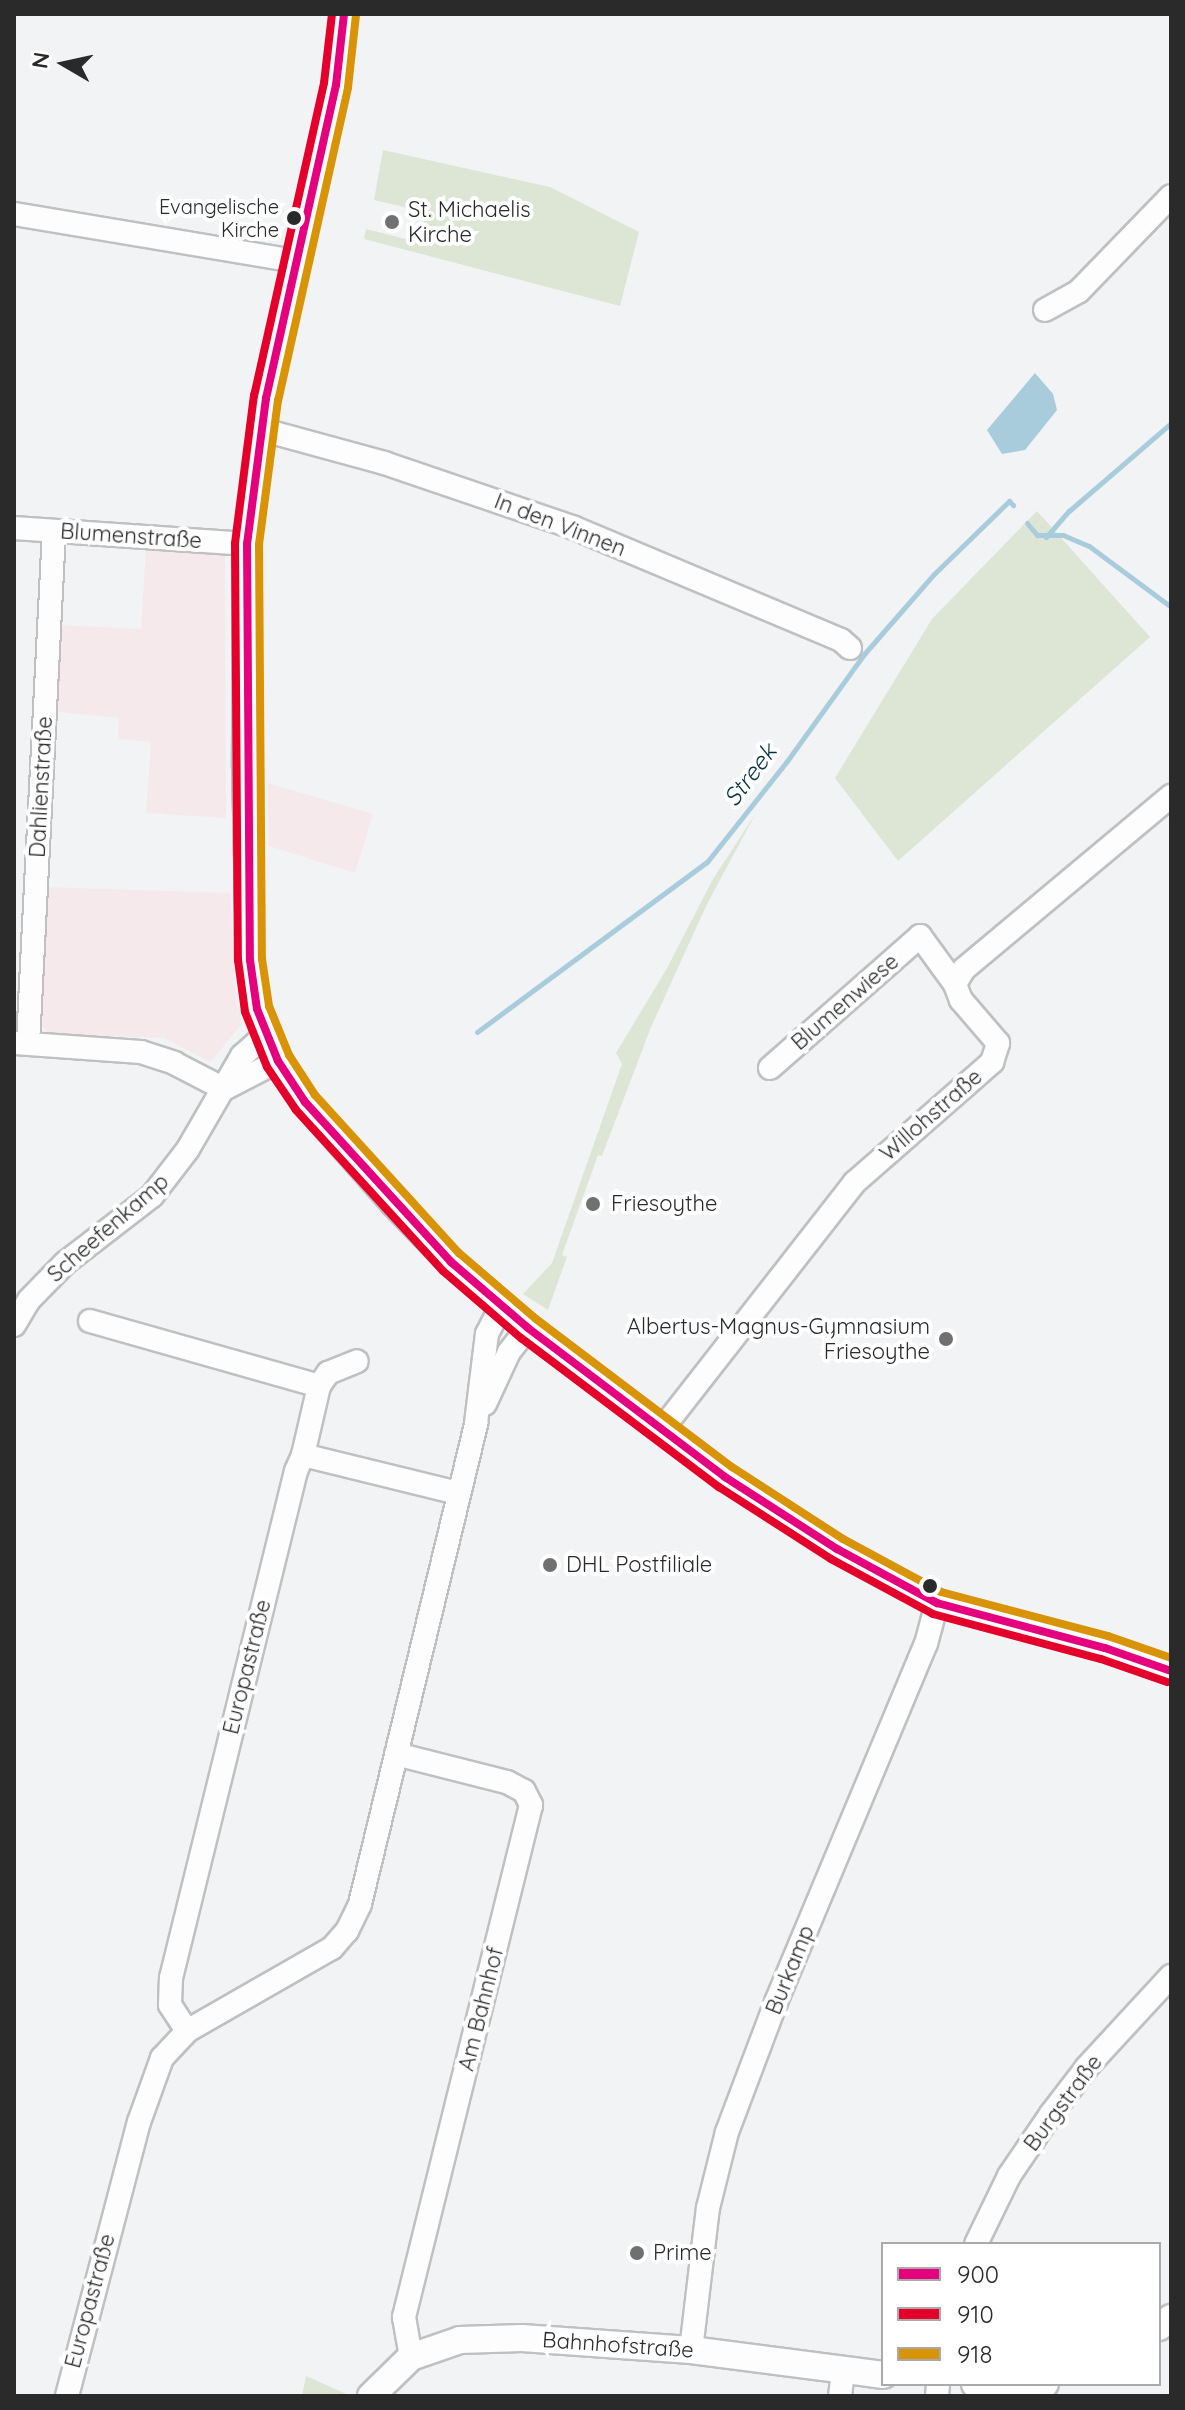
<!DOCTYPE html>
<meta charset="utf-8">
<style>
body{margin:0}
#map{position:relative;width:1185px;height:2410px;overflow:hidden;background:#f1f3f4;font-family:Quicksand,sans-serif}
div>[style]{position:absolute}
.commercial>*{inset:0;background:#f6e9ec}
.green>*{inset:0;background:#dde6d5}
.water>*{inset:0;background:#a9ccdc}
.stream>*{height:5px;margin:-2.5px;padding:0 2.5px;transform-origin:2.5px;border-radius:2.5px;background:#a9ccdc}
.roads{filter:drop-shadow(2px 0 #bec0c1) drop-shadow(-2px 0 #bec0c1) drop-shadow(0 2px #bec0c1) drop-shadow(0 -2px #bec0c1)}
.minor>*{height:22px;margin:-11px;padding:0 11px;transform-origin:11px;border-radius:11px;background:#fdfdfd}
.tertiary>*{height:26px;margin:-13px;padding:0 13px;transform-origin:13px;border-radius:13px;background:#fdfdfd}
.bus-1>*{height:8px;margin:-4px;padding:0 4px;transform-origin:4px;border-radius:4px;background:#e5007d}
.bus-2>*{height:8px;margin:-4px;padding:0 4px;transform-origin:4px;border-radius:4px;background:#e4002b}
.bus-3>*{height:8px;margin:-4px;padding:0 4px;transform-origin:4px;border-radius:4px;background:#d89306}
.dots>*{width:22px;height:22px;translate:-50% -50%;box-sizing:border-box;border:4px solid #fff;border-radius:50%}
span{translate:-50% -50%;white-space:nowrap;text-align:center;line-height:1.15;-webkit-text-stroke:8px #fff;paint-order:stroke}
.bus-label{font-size:20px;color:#2a2a2b}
.right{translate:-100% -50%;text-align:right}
.poi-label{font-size:22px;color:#2a2a2b}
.left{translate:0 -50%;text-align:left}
.street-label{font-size:22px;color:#2a2a2b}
.water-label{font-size:24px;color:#053343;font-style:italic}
.frame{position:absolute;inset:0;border:16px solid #2a2a2b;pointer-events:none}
.legend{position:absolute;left:881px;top:2242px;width:280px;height:144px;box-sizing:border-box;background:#fff;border:2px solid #aaa;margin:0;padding:10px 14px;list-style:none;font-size:24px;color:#2a2a2b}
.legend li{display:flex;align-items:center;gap:16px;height:40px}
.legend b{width:40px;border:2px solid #aaa}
.north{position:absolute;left:24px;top:24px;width:80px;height:80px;-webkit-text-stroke:6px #fff;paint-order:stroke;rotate:279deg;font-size:22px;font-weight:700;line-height:32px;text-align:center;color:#2a2a2b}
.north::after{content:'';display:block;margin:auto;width:28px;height:36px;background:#2a2a2b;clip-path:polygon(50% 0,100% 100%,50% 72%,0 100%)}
</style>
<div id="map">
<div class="commercial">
<div style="clip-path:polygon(146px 546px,225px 551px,226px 818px,146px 813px,151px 742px,118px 739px,119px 718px,57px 712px,59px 625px,141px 629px)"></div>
<div style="clip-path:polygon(268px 783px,373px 814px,355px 873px,269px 846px)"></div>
<div style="clip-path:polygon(45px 887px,230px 893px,236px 998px,242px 1024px,210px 1062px,164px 1038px,48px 1034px,39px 1021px)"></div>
</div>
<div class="green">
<div style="clip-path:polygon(383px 150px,550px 187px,639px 232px,620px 306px,364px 239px,366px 229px,421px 243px,426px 212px,374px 200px)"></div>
<div style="clip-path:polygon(1037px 511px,1150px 637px,898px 861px,835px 778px,932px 619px)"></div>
<div style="clip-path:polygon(756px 813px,707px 904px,651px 1027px,602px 1156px,598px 1155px,562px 1255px,567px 1257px,548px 1310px,523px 1294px,552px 1263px,622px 1064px,616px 1053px,666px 970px,713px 879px)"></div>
<div style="clip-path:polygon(306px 2376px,351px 2396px,302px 2396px)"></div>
</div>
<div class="water">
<div style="clip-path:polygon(1035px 373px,1053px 394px,1057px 410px,1025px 450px,1002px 454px,987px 430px)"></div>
</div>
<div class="stream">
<div style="left:1027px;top:523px;width:16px;rotate:50deg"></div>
<div style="left:1037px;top:535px;width:26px"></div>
<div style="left:1063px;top:535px;width:28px;rotate:23deg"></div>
<div style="left:1089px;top:546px;width:102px;rotate:36.6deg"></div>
<div style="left:1046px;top:537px;width:35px;rotate:-49deg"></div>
<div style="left:1069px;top:511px;width:135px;rotate:-40.8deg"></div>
<div style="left:477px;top:1032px;width:286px;rotate:-36.5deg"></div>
<div style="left:707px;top:862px;width:129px;rotate:-51.6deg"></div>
<div style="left:787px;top:761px;width:133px;rotate:-54.2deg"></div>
<div style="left:865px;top:653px;width:105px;rotate:-48.9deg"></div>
<div style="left:934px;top:574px;width:105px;rotate:-44.2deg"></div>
<div style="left:1009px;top:501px;width:6px;rotate:45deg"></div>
</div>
<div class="roads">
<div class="minor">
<div style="left:14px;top:214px;width:286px;rotate:9.5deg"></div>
<div style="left:1045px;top:310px;width:39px;rotate:-29deg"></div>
<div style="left:1079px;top:291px;width:132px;rotate:-45.9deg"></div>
<div style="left:260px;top:429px;width:129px;rotate:15.3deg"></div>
<div style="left:384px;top:463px;width:199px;rotate:18.8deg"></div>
<div style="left:572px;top:527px;width:292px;rotate:22.8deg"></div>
<div style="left:841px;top:640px;width:12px;rotate:42deg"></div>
<div style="left:14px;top:528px;width:234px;rotate:3.9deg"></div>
<div style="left:15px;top:1043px;width:126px;rotate:4.1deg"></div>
<div style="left:141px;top:1052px;width:35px;rotate:18deg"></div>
<div style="left:174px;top:1063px;width:56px;rotate:27.5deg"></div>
<div style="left:28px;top:1043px;width:513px;rotate:-87.09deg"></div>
<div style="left:770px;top:1068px;width:200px;rotate:-41.3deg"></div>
<div style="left:920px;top:936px;width:59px;rotate:53.9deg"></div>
<div style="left:224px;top:1089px;width:61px;rotate:-27.4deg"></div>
<div style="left:90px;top:1321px;width:238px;rotate:15.8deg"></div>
<div style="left:14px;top:1325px;width:29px;rotate:-59deg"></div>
<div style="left:29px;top:1300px;width:52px;rotate:-45.8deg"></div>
<div style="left:65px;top:1263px;width:110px;rotate:-37.6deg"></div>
<div style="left:152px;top:1196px;width:59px;rotate:-52.5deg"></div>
<div style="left:188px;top:1149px;width:108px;rotate:-59.9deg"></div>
<div style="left:242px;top:1056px;width:31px;rotate:-42deg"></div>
<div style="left:485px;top:1404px;width:57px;rotate:-65.2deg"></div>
<div style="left:509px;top:1352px;width:31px;rotate:-52deg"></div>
<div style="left:662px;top:1429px;width:312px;rotate:-52deg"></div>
<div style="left:854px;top:1183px;width:184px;rotate:-41.2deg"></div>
<div style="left:992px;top:1062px;width:20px;rotate:-72deg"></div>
<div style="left:998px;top:1043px;width:57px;rotate:-130.7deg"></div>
<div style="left:961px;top:1000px;width:17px;rotate:-111deg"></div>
<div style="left:955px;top:984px;width:17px;rotate:-59deg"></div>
<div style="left:964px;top:969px;width:270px;rotate:-39.9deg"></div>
<div style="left:303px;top:1455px;width:71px;rotate:-76.9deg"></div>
<div style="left:319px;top:1386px;width:16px;rotate:-55deg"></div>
<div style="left:328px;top:1373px;width:31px;rotate:-22deg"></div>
<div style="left:396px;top:1754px;width:114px;rotate:14.2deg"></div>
<div style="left:507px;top:1782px;width:19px;rotate:28deg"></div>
<div style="left:524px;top:1791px;width:16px;rotate:63deg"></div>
<div style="left:531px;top:1805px;width:528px;rotate:103.93deg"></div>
<div style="left:404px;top:2317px;width:41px;rotate:80.1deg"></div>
<div style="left:187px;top:2031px;width:31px;rotate:-123deg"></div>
<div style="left:170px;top:2005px;width:27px;rotate:-88deg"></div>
<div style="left:171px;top:1978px;width:522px;rotate:-76.15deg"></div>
<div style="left:296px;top:1471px;width:17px;rotate:-66deg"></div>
<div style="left:303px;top:1455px;width:160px;rotate:13.8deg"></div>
<div style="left:976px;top:2244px;width:76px;rotate:-64.1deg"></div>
<div style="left:1009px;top:2176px;width:75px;rotate:-55.9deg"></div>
<div style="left:1051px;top:2114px;width:59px;rotate:-52.5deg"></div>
<div style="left:1087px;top:2067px;width:124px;rotate:-47.3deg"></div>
<div style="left:691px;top:2350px;width:143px;rotate:-83.2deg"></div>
<div style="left:708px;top:2208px;width:78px;rotate:-76deg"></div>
<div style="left:727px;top:2132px;width:139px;rotate:-69.3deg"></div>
<div style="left:776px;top:2002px;width:388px;rotate:-67.3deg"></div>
<div style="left:926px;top:1644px;width:42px;rotate:-75deg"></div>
<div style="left:67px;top:2396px;width:283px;rotate:-75.3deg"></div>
<div style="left:139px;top:2122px;width:68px;rotate:-70.2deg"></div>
<div style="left:162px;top:2058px;width:37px;rotate:-47deg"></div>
<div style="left:187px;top:2031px;width:167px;rotate:-29.8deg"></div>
<div style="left:332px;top:1948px;width:23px;rotate:-49deg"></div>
<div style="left:347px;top:1931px;width:30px;rotate:-64deg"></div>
<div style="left:360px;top:1904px;width:495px;rotate:-76.4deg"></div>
<div style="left:476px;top:1423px;width:90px;rotate:-83deg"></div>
<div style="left:487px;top:1334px;width:31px;rotate:-63deg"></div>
<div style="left:840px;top:2396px;width:26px;rotate:-83deg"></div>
<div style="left:937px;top:2396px;width:12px;rotate:-85deg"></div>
</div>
<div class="tertiary">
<div style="left:344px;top:14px;width:71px;rotate:96.4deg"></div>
<div style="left:336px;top:85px;width:321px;rotate:102.6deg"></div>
<div style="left:266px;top:398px;width:147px;rotate:97.4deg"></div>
<div style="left:247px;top:544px;width:223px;rotate:90.3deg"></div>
<div style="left:246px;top:767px;width:193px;rotate:88.8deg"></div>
<div style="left:250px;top:960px;width:49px;rotate:81.9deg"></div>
<div style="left:257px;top:1009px;width:56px;rotate:68deg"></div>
<div style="left:278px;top:1061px;width:49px;rotate:56.6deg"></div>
<div style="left:305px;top:1102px;width:135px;rotate:48.6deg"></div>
<div style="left:394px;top:1203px;width:82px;rotate:46deg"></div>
<div style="left:451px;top:1262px;width:101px;rotate:40.6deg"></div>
<div style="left:528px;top:1328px;width:247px;rotate:37.1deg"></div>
<div style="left:725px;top:1477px;width:133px;rotate:32.7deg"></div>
<div style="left:837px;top:1549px;width:114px;rotate:28.4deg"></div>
<div style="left:937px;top:1603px;width:174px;rotate:15deg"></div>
<div style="left:1105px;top:1648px;width:70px;rotate:19.2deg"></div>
<div style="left:1159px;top:2327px;width:15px;rotate:-37deg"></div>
<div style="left:975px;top:2384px;width:51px;rotate:3.4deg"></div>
<div style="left:1026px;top:2387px;width:19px;rotate:-9deg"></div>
<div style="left:371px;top:2396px;width:56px;rotate:-44.3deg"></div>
<div style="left:411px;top:2357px;width:52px;rotate:-19.1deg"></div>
<div style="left:460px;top:2340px;width:62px;rotate:-1.8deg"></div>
<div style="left:522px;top:2338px;width:169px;rotate:4.1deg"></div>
<div style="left:691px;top:2350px;width:194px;rotate:7.4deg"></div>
</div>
</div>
<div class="bus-1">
<div style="left:344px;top:14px;width:71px;rotate:96.4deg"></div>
<div style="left:336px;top:85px;width:321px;rotate:102.6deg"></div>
<div style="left:266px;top:398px;width:147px;rotate:97.4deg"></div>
<div style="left:247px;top:544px;width:416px;rotate:89.6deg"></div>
<div style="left:250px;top:960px;width:49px;rotate:81.9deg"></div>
<div style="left:257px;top:1009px;width:56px;rotate:68deg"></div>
<div style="left:278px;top:1061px;width:49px;rotate:56.6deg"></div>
<div style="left:305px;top:1102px;width:217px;rotate:47.6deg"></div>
<div style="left:451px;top:1262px;width:101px;rotate:40.6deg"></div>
<div style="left:528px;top:1328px;width:247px;rotate:37.1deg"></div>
<div style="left:725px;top:1477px;width:133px;rotate:32.7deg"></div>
<div style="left:837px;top:1549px;width:114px;rotate:28.4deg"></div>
<div style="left:937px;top:1603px;width:174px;rotate:15deg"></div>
<div style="left:1105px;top:1648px;width:70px;rotate:19.2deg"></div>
</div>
<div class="bus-2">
<div style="left:332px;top:14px;width:69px;rotate:96.6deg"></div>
<div style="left:324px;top:83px;width:320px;rotate:102.6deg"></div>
<div style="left:254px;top:395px;width:150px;rotate:97.3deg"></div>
<div style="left:235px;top:544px;width:416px;rotate:89.6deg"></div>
<div style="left:238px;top:960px;width:52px;rotate:82.3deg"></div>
<div style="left:245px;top:1012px;width:59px;rotate:68.2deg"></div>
<div style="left:267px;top:1067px;width:52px;rotate:56deg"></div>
<div style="left:296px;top:1110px;width:218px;rotate:47.6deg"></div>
<div style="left:443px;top:1271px;width:103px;rotate:40.7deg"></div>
<div style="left:521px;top:1338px;width:248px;rotate:37deg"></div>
<div style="left:719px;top:1487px;width:133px;rotate:32.7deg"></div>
<div style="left:831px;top:1559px;width:116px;rotate:28.3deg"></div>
<div style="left:933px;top:1614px;width:174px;rotate:15deg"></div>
<div style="left:1101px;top:1659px;width:70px;rotate:19.2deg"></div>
</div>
<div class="bus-3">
<div style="left:356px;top:15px;width:73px;rotate:96.3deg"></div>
<div style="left:348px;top:88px;width:320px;rotate:102.6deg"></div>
<div style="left:278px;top:400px;width:146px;rotate:97.5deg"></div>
<div style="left:259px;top:545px;width:414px;rotate:89.6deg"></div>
<div style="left:262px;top:959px;width:48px;rotate:81.5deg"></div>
<div style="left:269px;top:1006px;width:53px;rotate:67.8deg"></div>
<div style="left:289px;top:1055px;width:48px;rotate:57deg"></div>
<div style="left:315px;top:1095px;width:214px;rotate:47.7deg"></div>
<div style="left:459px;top:1253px;width:101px;rotate:40.6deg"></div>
<div style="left:536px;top:1319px;width:246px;rotate:37.1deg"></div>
<div style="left:732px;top:1467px;width:132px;rotate:33deg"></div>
<div style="left:843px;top:1539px;width:111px;rotate:28.4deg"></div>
<div style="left:941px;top:1592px;width:173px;rotate:14.8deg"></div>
<div style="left:1108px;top:1636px;width:67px;rotate:19.2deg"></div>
</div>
<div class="dots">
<div style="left:294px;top:218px;background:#2a2a2b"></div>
<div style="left:392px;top:222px;background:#707071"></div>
<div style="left:593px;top:1204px;background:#707071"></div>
<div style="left:946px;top:1339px;background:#707071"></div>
<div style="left:550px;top:1565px;background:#707071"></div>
<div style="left:930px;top:1586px;background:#2a2a2b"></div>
<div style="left:637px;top:2253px;background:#707071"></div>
</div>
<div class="bus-label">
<span class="right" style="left:279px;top:218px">Evangelische<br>Kirche</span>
</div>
<div class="poi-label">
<span class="left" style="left:408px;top:222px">St. Michaelis<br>Kirche</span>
<span class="left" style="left:611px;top:1204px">Friesoythe</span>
<span class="right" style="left:930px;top:1339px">Albertus-Magnus-Gymnasium<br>Friesoythe</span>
<span class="left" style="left:566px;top:1565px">DHL Postfiliale</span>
<span class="left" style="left:653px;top:2253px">Prime</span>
</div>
<div class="street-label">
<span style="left:560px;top:525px;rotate:21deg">In den Vinnen</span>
<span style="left:131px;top:536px;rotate:4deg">Blumenstraße</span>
<span style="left:41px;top:787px;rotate:-87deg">Dahlienstraße</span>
<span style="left:845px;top:1002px;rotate:-41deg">Blumenwiese</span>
<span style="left:931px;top:1115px;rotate:-41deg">Willohstraße</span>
<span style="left:108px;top:1228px;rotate:-41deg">Scheefenkamp</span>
<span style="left:247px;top:1667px;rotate:-76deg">Europastraße</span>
<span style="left:790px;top:1970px;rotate:-68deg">Burkamp</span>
<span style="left:481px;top:2009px;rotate:-76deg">Am Bahnhof</span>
<span style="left:1063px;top:2103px;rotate:-53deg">Burgstraße</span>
<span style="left:90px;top:2301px;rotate:-75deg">Europastraße</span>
<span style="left:618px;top:2345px;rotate:4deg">Bahnhofstraße</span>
</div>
<div class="water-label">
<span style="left:750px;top:775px;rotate:-53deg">Streek</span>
</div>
<div class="frame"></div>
<ul class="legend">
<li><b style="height:10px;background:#e5007d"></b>900</li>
<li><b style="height:10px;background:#e4002b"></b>910</li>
<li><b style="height:10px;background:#d89306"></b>918</li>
</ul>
<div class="north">N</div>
</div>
